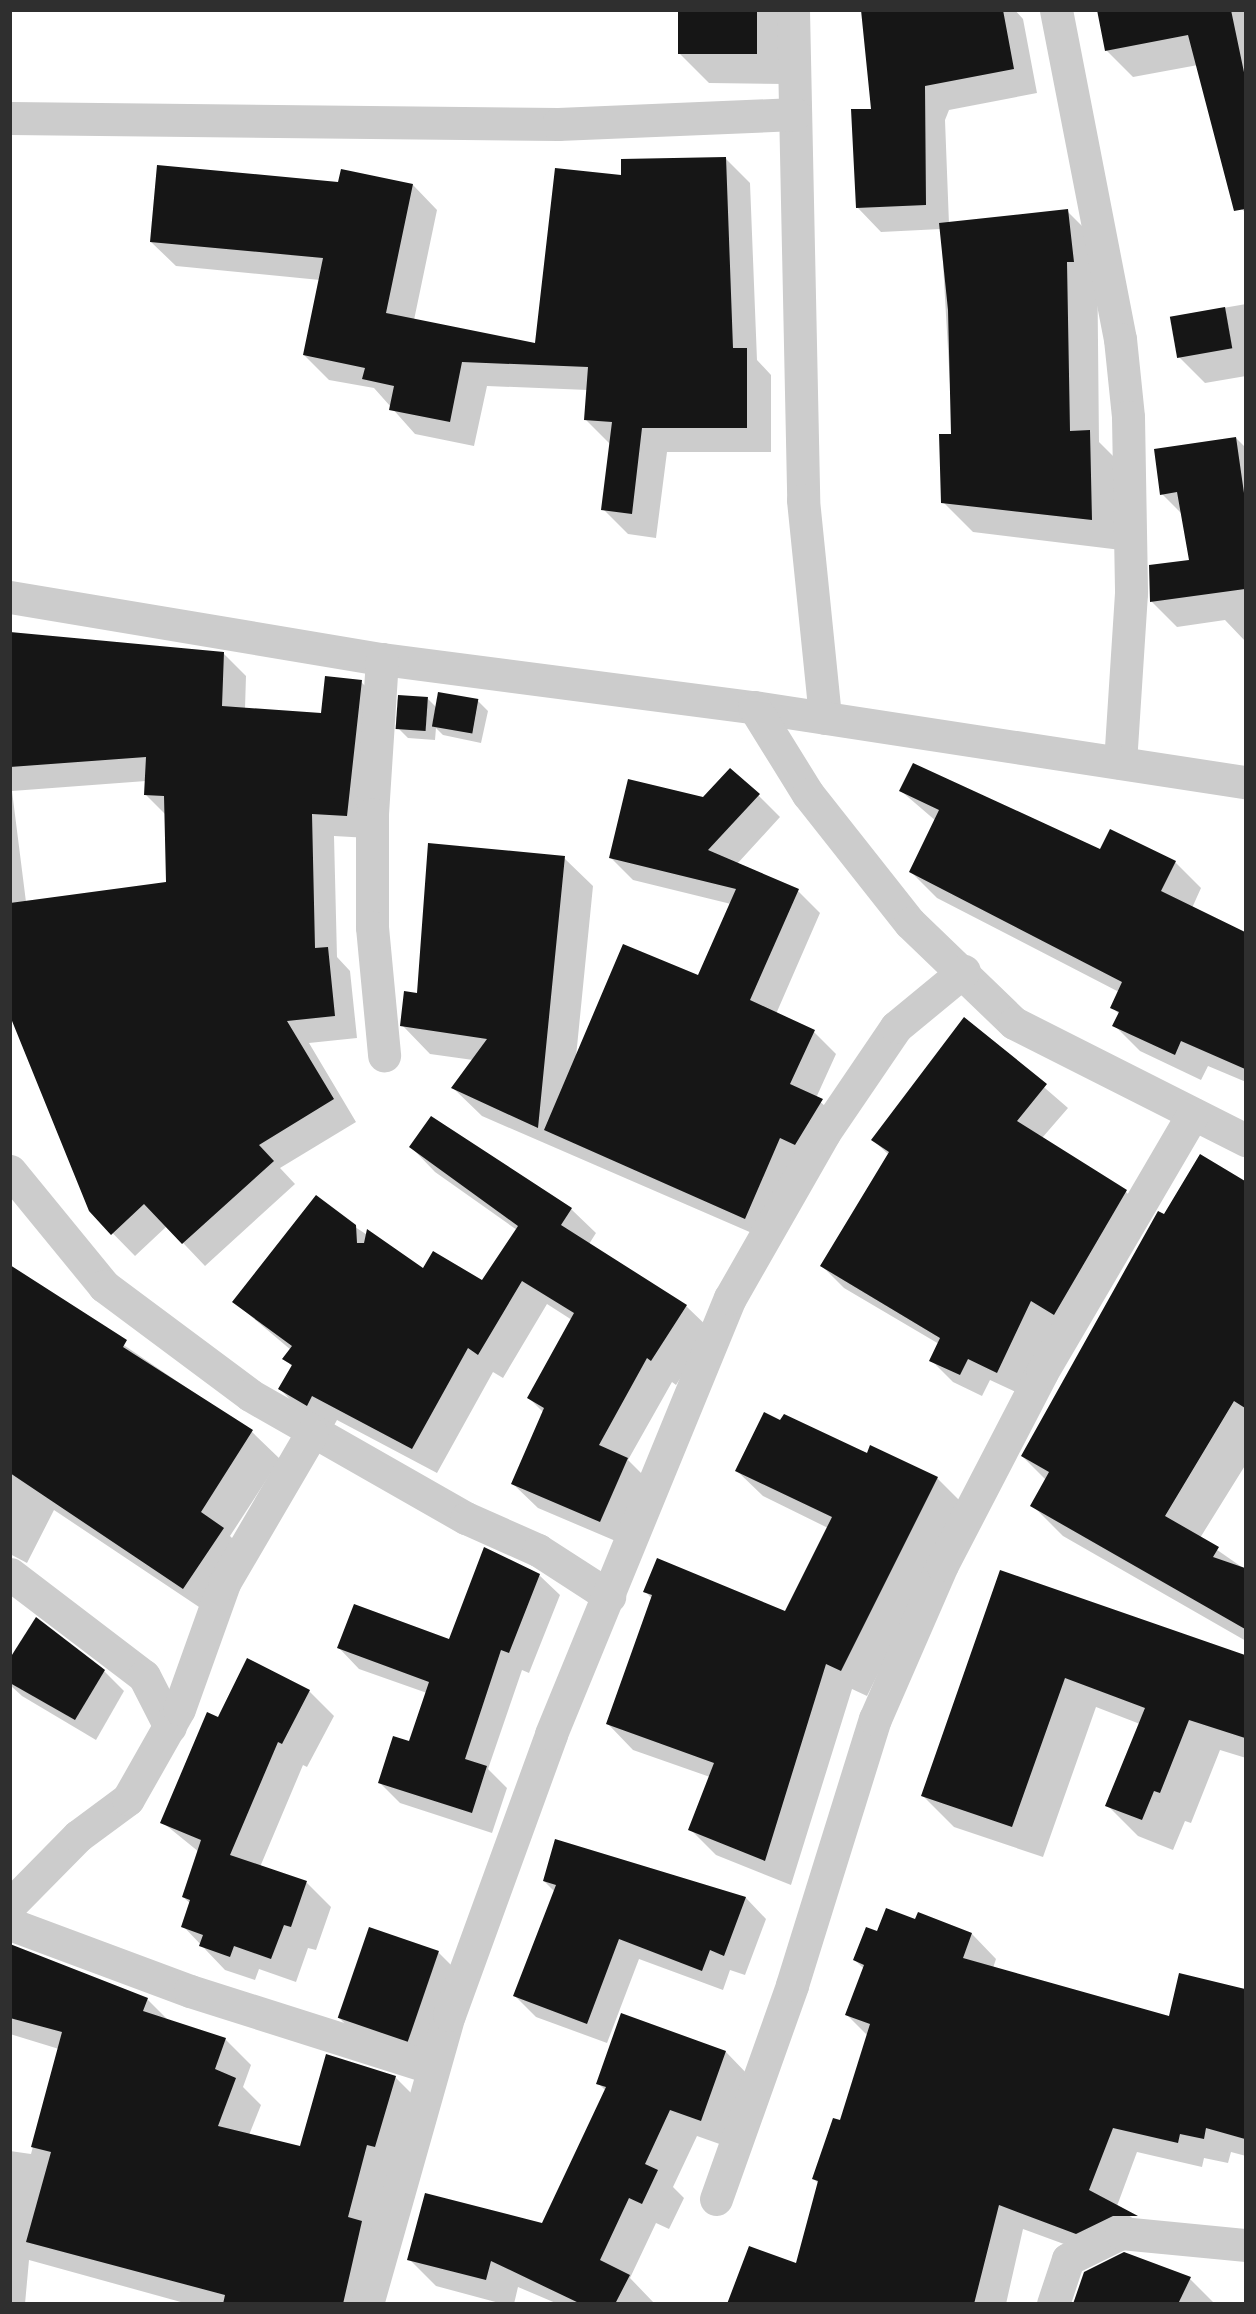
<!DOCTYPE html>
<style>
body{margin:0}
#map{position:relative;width:1256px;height:2314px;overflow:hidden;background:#fff;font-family:"Space Grotesk",sans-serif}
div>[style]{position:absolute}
.shadow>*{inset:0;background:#0003}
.building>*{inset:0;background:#161616;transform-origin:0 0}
.minor>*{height:33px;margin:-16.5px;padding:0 16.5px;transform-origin:16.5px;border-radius:16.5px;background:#ccc}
span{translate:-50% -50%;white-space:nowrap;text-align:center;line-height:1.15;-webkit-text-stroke:6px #fff;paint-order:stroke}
.frame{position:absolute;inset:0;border:12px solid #2f2f2f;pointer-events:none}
</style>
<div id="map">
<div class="shadow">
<div style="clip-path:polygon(679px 10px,786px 10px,786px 84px,709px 83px,679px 53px)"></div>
<div style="clip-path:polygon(862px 10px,1015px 10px,1023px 19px,1037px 93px,949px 110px,945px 120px,949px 224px,1067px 211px,1097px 241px,1099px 442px,1119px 462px,1121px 550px,973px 532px,943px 502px,953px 436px,941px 229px,881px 232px,857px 207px,872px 110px)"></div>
<div style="clip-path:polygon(1099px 10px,1246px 10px,1246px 213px,1233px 201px,1198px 65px,1133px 77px,1106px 50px)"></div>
<div style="clip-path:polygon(725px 158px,750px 183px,757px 360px,771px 375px,771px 452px,667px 452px,656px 538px,628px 534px,603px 509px,611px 445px,586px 420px,588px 390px,487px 386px,474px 446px,415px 434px,374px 388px,329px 380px,304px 355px,320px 280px,176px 266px,151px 242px,340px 184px,413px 185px,437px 210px,414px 320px,536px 345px,622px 177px)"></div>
<div style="clip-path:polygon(1246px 304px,1246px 376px,1205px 383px,1179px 357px,1172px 317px)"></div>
<div style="clip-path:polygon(1236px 438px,1246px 448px,1245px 641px,1225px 620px,1177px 627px,1152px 602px,1151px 567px,1190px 561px,1183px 515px,1162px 494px)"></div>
<div style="clip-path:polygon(evenodd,10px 634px,223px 653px,246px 676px,245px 709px,322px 715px,361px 682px,384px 704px,369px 838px,334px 836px,337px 957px,350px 971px,357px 1038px,309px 1043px,356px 1122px,280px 1168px,295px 1184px,205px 1266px,167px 1226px,135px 1256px,90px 1210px,10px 1011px,10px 634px,146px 781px,146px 795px,166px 815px,167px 883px,26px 902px,12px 791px,146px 781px)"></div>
<div style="clip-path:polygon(428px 699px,437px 708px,478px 701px,488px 711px,481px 743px,443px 735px,436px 728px,435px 740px,408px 738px,398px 728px)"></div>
<div style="clip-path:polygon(901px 791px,1101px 851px,1175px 862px,1201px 888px,1192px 908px,1246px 934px,1246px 1082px,1208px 1066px,1201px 1080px,1140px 1051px,1114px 1025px,1119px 1014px,1112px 1007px,1119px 992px,937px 898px,911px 872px,936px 821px)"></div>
<div style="clip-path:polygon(758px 795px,780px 817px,737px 864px,798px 891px,820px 913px,776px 1014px,814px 1032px,836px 1054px,816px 1098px,844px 1123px,768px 1240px,482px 1116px,453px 1088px,473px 1060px,430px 1054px,402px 1025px,419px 995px,564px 858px,593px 886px,576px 1057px,699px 977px,731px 904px,633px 880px,611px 858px,704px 798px)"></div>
<div style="clip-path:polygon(965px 1019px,1068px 1108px,1042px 1138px,1126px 1192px,1148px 1214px,1020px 1394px,990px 1380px,982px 1396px,953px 1382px,931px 1360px,939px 1344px,844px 1288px,822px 1266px,889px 1155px,873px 1140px)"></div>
<div style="clip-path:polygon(411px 1147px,571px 1209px,596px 1233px,589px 1244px,686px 1306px,711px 1330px,676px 1385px,672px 1382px,628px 1460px,651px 1483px,625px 1545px,538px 1508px,513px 1484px,544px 1413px,529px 1398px,572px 1320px,547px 1304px,503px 1378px,493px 1372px,437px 1473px,337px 1420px,332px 1429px,304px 1414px,280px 1389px,293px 1367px,284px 1359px,291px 1350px,234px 1302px,355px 1227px,423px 1271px,482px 1282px,517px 1230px,435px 1172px)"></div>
<div style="clip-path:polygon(1200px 1156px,1246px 1185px,1246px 1464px,1200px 1538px,1246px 1570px,1246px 1641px,1063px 1536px,1032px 1505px,1046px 1480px,1022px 1456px)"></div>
<div style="clip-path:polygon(10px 1268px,252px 1432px,280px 1459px,230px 1536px,250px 1556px,211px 1615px,54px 1510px,27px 1563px,10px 1554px)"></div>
<div style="clip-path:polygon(781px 1422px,937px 1478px,963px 1504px,867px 1696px,852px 1689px,791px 1885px,716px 1855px,690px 1829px,710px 1777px,633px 1750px,608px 1724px,652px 1599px,645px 1591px,786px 1613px,828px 1528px,763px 1496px,737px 1471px)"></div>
<div style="clip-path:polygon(1001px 1572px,1246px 1657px,1246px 1758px,1220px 1750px,1191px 1823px,1185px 1821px,1173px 1850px,1138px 1836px,1107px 1805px,1140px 1724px,1096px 1707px,1043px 1857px,954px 1827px,923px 1796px)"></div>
<div style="clip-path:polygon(539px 1575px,560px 1595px,529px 1673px,522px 1670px,488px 1769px,507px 1788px,492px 1833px,400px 1803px,380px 1783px,410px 1743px,427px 1693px,359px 1669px,339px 1648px,450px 1641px)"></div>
<div style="clip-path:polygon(10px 1661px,104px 1671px,124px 1691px,96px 1740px,22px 1696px,10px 1685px)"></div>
<div style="clip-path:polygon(309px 1691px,334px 1716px,307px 1767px,303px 1765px,260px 1867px,307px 1883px,331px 1907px,316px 1950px,308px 1948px,296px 1982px,259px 1969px,255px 1980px,225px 1970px,183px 1926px,191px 1904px,183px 1897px,199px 1852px,162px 1822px,219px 1719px)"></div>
<div style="clip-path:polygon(556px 1841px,746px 1898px,766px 1919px,745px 1975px,730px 1970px,723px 1990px,639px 1959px,607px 2043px,536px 2017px,515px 1996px,555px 1892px,544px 1881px)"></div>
<div style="clip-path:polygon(919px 1914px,972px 1934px,996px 1959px,993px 1968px,1170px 2018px,1180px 1975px,1246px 1991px,1246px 2156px,1231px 2152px,1228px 2163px,1204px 2158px,1202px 2167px,1137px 2152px,1117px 2206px,1160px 2240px,1138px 2240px,1102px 2258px,1023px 2229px,1006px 2304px,729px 2304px,797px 2265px,819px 2184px,814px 2179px,841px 2122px,868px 2036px,846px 2014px,864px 1969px,855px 1960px,878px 1933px,916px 1921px)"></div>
<div style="clip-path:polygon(10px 1946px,147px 1999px,169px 2021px,225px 2039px,251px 2065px,243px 2087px,261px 2105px,249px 2135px,301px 2148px,395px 2077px,421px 2103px,374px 2304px,188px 2304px,29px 2260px,25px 2304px,10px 2304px,10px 2151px,31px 2154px,59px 2049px,10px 2034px)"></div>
<div style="clip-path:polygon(438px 1952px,459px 1973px,428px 2060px,360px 2038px,339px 2018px)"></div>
<div style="clip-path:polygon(726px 2052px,752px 2079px,728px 2147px,697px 2136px,673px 2187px,684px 2198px,669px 2229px,656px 2223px,630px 2278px,655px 2304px,558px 2304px,518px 2287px,514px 2304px,503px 2304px,436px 2286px,409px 2259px,543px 2225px,606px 2091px,598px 2083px)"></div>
<div style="clip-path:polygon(1085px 2273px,1190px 2279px,1214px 2303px,1073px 2304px)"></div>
</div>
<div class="building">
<div style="left:678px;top:10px;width:79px;height:44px"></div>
<div style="clip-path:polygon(861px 10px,1003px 10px,1014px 69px,925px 86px,926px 205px,856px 208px,851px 109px,871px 109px)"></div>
<div style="clip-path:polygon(1097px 10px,1231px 10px,1245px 77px,1245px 209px,1234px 211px,1188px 35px,1105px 51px)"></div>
<div style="clip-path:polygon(726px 157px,733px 348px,747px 348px,747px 428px,642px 428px,632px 514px,601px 510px,612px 422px,584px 420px,588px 367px,462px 362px,450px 422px,389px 410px,394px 386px,362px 379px,365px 368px,303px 355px,323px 258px,150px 242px,157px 165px,338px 182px,341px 169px,413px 184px,386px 313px,535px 343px,555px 168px,621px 175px,621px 159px)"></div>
<div style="clip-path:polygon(1068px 209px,1074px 262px,1067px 262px,1070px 431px,1090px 430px,1092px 520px,941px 503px,939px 434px,951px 434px,948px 310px,939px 223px)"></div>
<div style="left:1225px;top:307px;width:42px;height:56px;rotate:80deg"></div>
<div style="clip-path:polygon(1236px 437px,1245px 500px,1245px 589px,1150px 602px,1149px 565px,1189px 560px,1177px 492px,1160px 495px,1154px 449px)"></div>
<div style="clip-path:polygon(10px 632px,224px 652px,222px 706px,321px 713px,325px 676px,362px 680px,347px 816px,312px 814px,315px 948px,328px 947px,335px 1016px,287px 1021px,334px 1099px,259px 1145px,274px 1161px,182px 1244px,144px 1204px,111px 1235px,89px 1211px,10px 1016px,10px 903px,166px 882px,164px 796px,144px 795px,146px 757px,10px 767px)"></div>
<div style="left:438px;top:692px;width:41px;height:35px;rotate:10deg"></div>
<div style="left:398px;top:695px;width:30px;height:34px;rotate:4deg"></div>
<div style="clip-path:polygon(913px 763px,1100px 849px,1110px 829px,1176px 861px,1161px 891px,1245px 932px,1245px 1069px,1181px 1041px,1175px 1055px,1112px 1026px,1119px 1012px,1110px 1008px,1122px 982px,909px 872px,939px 810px,899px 791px)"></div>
<div style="clip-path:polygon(730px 768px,760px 794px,708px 850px,799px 889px,750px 1000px,815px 1030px,790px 1084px,823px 1099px,795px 1145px,780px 1138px,745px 1219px,544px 1130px,623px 944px,698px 975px,736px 889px,609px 858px,628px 779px,703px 797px)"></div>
<div style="clip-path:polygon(428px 843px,565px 856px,538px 1128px,451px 1088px,487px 1039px,400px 1026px,404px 991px,417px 993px)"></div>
<div style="clip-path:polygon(964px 1017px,1047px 1084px,1017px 1121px,1127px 1190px,1054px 1315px,1031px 1301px,997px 1373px,968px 1359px,960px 1375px,929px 1361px,940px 1338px,820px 1266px,889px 1152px,871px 1140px)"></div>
<div style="clip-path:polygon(431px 1116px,572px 1208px,561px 1225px,687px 1305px,651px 1361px,647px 1358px,599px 1445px,628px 1458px,600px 1522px,511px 1484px,544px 1408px,527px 1398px,574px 1313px,522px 1281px,478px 1355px,468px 1348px,412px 1449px,312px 1396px,307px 1406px,278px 1389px,292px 1365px,282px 1359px,292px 1346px,232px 1302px,316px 1195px,356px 1225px,357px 1243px,364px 1243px,367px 1229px,423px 1268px,433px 1251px,482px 1280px,518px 1226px,409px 1147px)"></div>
<div style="clip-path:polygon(1200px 1154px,1245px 1181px,1245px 1408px,1234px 1401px,1165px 1516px,1219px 1547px,1213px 1557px,1245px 1568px,1245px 1629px,1030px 1506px,1049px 1472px,1021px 1456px,1158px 1211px,1164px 1214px)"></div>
<div style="clip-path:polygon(10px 1265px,127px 1340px,123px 1347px,253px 1430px,201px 1512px,224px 1528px,183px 1589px,10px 1473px)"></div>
<div style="clip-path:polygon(764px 1412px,780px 1420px,784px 1414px,867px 1453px,870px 1445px,938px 1477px,841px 1671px,826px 1664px,765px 1861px,688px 1830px,714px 1763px,606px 1724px,652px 1595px,643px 1592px,657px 1558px,785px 1611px,832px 1517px,735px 1471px)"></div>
<div style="clip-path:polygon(484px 1547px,540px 1574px,509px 1653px,501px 1650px,465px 1759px,487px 1766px,472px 1813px,378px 1783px,393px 1736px,409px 1741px,429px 1682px,337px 1648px,354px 1604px,449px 1639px)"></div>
<div style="clip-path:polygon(1000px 1570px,1245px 1655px,1245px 1738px,1189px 1720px,1160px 1793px,1154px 1791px,1142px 1820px,1105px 1806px,1145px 1708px,1065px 1678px,1012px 1827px,921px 1796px)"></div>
<div style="clip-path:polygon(36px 1617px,105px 1670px,75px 1720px,10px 1683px,10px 1658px)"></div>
<div style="clip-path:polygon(247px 1658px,310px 1690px,282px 1744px,278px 1742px,230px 1855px,307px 1881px,291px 1927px,284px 1925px,271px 1959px,234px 1946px,230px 1957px,199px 1946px,203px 1935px,181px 1927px,190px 1900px,182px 1897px,201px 1840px,160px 1823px,207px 1712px,218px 1717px)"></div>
<div style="clip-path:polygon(555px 1839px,746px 1897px,724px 1956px,710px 1950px,702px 1971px,619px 1939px,587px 2024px,513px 1996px,556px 1885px,543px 1881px)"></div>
<div style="clip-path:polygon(886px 1908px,915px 1919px,918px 1912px,972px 1933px,963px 1958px,1169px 2016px,1179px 1973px,1245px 1989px,1245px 2139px,1206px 2128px,1204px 2139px,1180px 2134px,1178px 2143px,1113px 2128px,1089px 2190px,1138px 2216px,1113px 2216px,1076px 2234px,999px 2205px,974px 2304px,727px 2304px,749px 2246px,796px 2263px,818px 2181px,812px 2179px,833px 2118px,840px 2120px,870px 2024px,845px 2015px,864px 1965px,853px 1960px,866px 1927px,877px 1931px)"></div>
<div style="left:369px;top:1927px;width:74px;height:96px;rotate:19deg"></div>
<div style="clip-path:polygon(10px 1944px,148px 1998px,143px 2011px,226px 2038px,215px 2069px,236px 2078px,218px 2126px,300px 2146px,326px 2054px,396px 2076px,375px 2147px,367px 2145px,348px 2217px,362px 2221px,343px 2304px,223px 2304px,225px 2295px,26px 2242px,51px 2152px,31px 2147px,62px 2032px,10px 2018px)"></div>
<div style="clip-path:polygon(621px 2013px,726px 2051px,701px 2121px,670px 2110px,645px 2164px,658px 2170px,642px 2204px,629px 2198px,600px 2260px,630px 2275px,615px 2304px,581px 2304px,491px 2261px,486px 2280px,407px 2260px,425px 2193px,542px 2223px,606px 2087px,596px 2084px)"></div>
<div style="clip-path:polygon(1124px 2252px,1191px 2277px,1178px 2304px,1073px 2304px,1084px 2272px)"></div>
</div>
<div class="minor">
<div style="left:793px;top:10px;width:490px;rotate:88.8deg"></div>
<div style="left:803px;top:500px;width:219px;rotate:84.2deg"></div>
<div style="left:1056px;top:10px;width:335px;rotate:79deg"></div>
<div style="left:1120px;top:339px;width:78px;rotate:84.1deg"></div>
<div style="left:1128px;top:417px;width:176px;rotate:89deg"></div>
<div style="left:1131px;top:593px;width:170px;rotate:93.7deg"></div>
<div style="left:10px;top:118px;width:548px;rotate:0.63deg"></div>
<div style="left:558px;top:124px;width:237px;rotate:-2.4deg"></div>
<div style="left:10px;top:597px;width:377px;rotate:9.5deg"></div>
<div style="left:382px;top:659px;width:375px;rotate:7.4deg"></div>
<div style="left:754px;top:707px;width:498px;rotate:8.7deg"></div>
<div style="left:382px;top:659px;width:155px;rotate:93.7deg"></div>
<div style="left:372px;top:814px;width:113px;rotate:90deg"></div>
<div style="left:372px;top:927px;width:129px;rotate:84.6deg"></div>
<div style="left:754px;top:707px;width:102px;rotate:58.2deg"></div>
<div style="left:808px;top:794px;width:164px;rotate:51.7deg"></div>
<div style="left:910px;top:923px;width:144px;rotate:43.9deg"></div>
<div style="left:1014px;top:1023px;width:260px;rotate:26.8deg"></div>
<div style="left:10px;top:1171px;width:149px;rotate:50.7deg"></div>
<div style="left:104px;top:1286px;width:182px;rotate:36.7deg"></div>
<div style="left:250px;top:1395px;width:249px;rotate:29.7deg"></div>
<div style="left:466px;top:1518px;width:79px;rotate:24deg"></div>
<div style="left:538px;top:1550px;width:85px;rotate:32.9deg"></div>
<div style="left:10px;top:1574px;width:168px;rotate:37.3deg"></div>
<div style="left:144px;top:1676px;width:57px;rotate:63deg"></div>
<div style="left:10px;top:1905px;width:97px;rotate:-45.4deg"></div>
<div style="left:78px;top:1836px;width:62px;rotate:-36.5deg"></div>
<div style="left:128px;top:1799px;width:103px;rotate:-60.5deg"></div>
<div style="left:179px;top:1709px;width:134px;rotate:-70.3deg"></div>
<div style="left:224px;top:1583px;width:173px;rotate:-59.7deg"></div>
<div style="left:10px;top:1924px;width:192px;rotate:20.4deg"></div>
<div style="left:190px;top:1991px;width:255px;rotate:17.6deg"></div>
<div style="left:716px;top:2199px;width:227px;rotate:-70.4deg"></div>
<div style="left:792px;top:1985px;width:279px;rotate:-72.7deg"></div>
<div style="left:875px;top:1719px;width:168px;rotate:-66.5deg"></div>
<div style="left:942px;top:1565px;width:217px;rotate:-62.6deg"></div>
<div style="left:1042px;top:1372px;width:299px;rotate:-59.7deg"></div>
<div style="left:367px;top:2304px;width:300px;rotate:-74.2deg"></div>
<div style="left:449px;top:2015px;width:299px;rotate:-70deg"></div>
<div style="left:551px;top:1734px;width:471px;rotate:-67.7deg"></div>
<div style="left:730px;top:1298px;width:190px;rotate:-60.3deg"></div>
<div style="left:824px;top:1133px;width:128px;rotate:-55.8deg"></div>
<div style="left:896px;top:1027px;width:88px;rotate:-39.5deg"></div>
<div style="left:1053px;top:2304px;width:47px;rotate:-71.6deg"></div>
<div style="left:1068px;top:2259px;width:59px;rotate:-26.1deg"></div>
<div style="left:1121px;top:2233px;width:126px;rotate:5.5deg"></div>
</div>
<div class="frame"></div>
</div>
